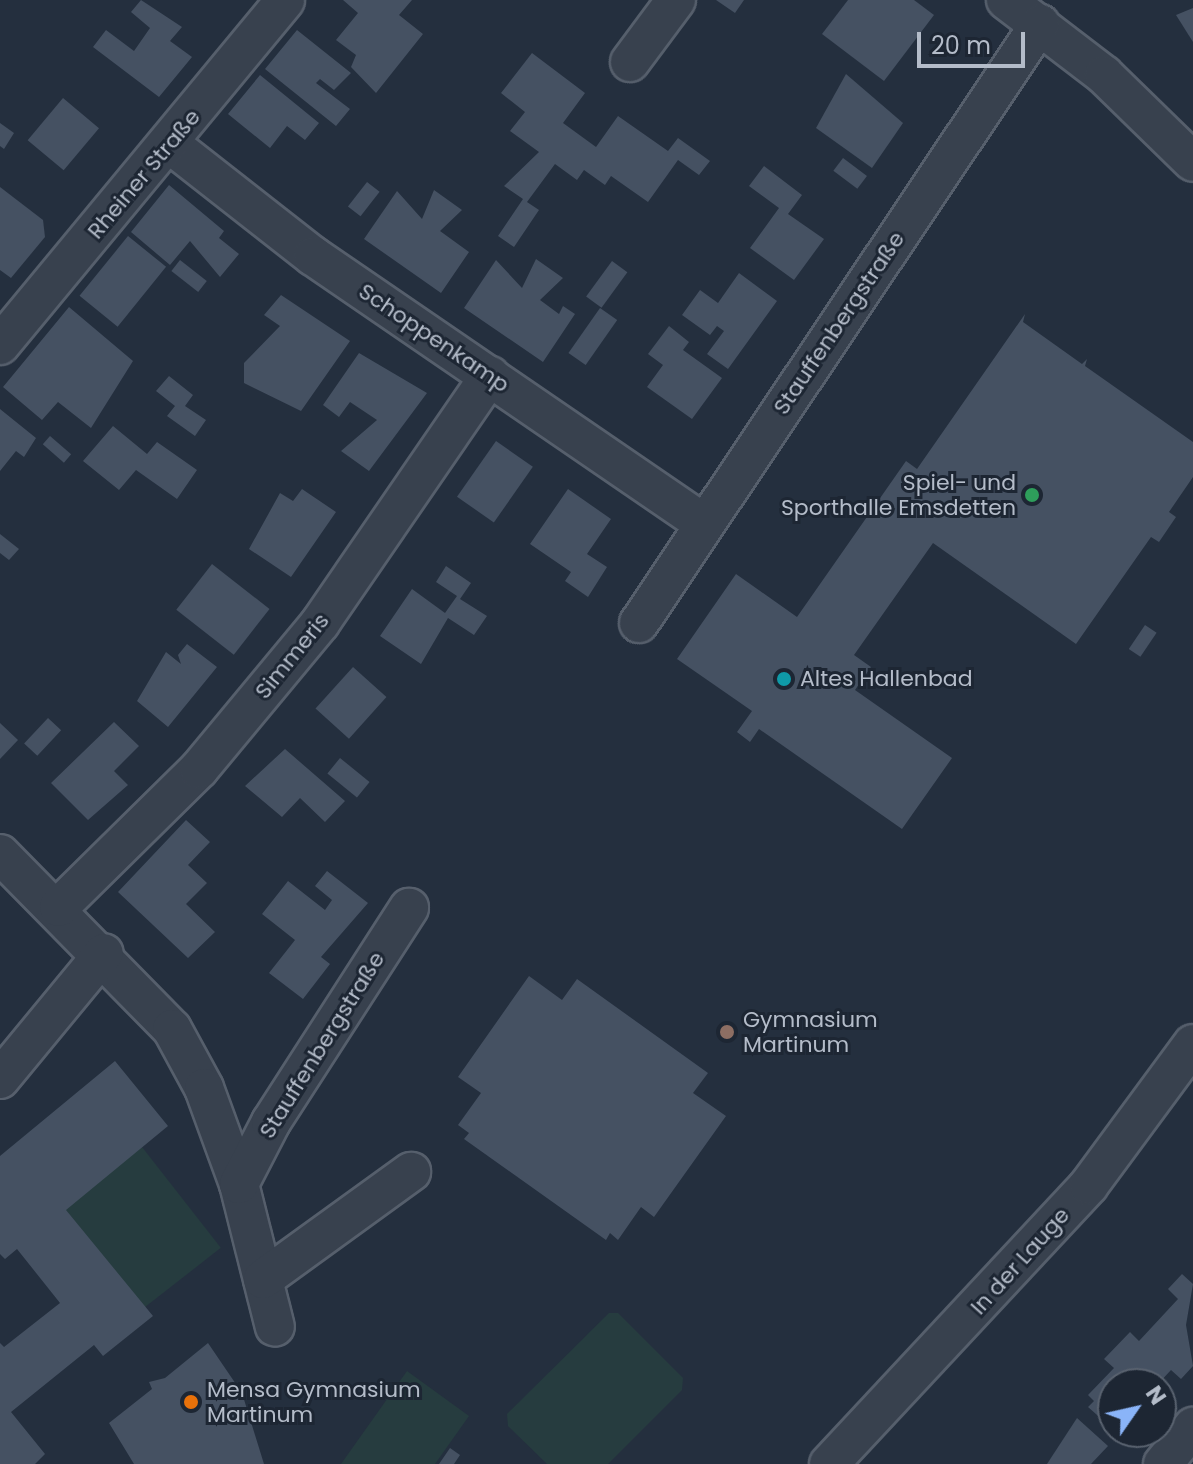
<!DOCTYPE html>
<meta charset="utf-8">
<style>
body{margin:0}
#map{position:relative;width:1193px;height:1464px;overflow:hidden;background:#242f3e;font-family:Poppins,sans-serif}
div>[style]{position:absolute}
.green>*{inset:0;background:#263c3f;transform-origin:0 0}
.building>*{inset:0;background:#455162;transform-origin:0 0}
.roads{filter:drop-shadow(2px 0 #565f6c) drop-shadow(-2px 0 #565f6c) drop-shadow(0 2px #565f6c) drop-shadow(0 -2px #565f6c)}
.minor>*{height:38px;margin:-19px;padding:0 19px;transform-origin:19px;border-radius:19px;background:#38414e}
.dots>*{width:22px;height:22px;translate:-50% -50%;box-sizing:border-box;border:4px solid #1d2633;border-radius:50%}
span{translate:-50% -50%;white-space:nowrap;text-align:center;line-height:1.15;-webkit-text-stroke:6px #1d2633;paint-order:stroke}
.street-label{font-size:22px;color:#b4bcc9}
.poi-label{font-size:22px;color:#b4bcc9}
.right{translate:-100% -50%;text-align:right}
.left{translate:0 -50%;text-align:left}
.north{position:absolute;left:1097px;top:1368px;width:80px;height:80px;box-sizing:border-box;background:#1d2633;border:2px solid #59626f;border-radius:50%;rotate:56deg;font-size:22px;font-weight:700;line-height:32px;text-align:center;color:#b4bcc9}
.north::after{content:'';display:block;margin:auto;width:28px;height:36px;background:#8ab4f8;clip-path:polygon(50% 0,100% 100%,50% 72%,0 100%)}
.scale{position:absolute;left:917px;top:32px;width:108px;height:36px;box-sizing:border-box;border:4px solid #b4bcc9;border-top:0;padding-left:10px;font-size:24px;line-height:28px;white-space:nowrap;color:#b4bcc9;-webkit-text-stroke:6px #1d2633;paint-order:stroke}
</style>
<div id="map">
<div class="green">
<div style="left:142px;top:1147px;width:128px;height:99px;rotate:52deg"></div>
<div style="clip-path:polygon(609px 1313px,618px 1313px,683px 1378px,682px 1390px,608px 1464px,547px 1464px,508px 1426px,507px 1414px)"></div>
<div style="clip-path:polygon(407px 1371px,469px 1416px,435px 1464px,341px 1464px)"></div>
</div>
<div class="building">
<div style="clip-path:polygon(141px 0,182px 27px,170px 41px,192px 57px,159px 97px,93px 47px,106px 30px,134px 51px,150px 28px,131px 12px)"></div>
<div style="clip-path:polygon(343px 0,412px 0,399px 15px,423px 34px,376px 93px,351px 67px,356px 55px,336px 40px,358px 13px)"></div>
<div style="clip-path:polygon(716px 0,744px 0,735px 13px)"></div>
<div style="clip-path:polygon(848px 0,914px 0,934px 15px,884px 81px,822px 34px)"></div>
<div style="clip-path:polygon(1193px 8px,1193px 42px,1176px 15px)"></div>
<div style="clip-path:polygon(297px 30px,351px 73px,334px 90px,320px 79px,316px 83px,350px 109px,336px 126px,265px 69px)"></div>
<div style="clip-path:polygon(532px 53px,585px 93px,563px 123px,596px 147px,618px 116px,668px 151px,678px 138px,710px 161px,699px 175px,678px 160px,648px 202px,611px 176px,605px 185px,584px 170px,577px 180px,555px 164px,527px 202px,539px 210px,514px 247px,498px 236px,523px 199px,504px 186px,539px 152px,510px 131px,525px 112px,501px 93px)"></div>
<div style="clip-path:polygon(846px 74px,903px 123px,872px 168px,816px 128px)"></div>
<div style="clip-path:polygon(260px 75px,319px 123px,305px 140px,287px 126px,270px 148px,228px 114px)"></div>
<div style="left:63px;top:98px;width:47px;height:55px;rotate:40deg"></div>
<div style="clip-path:polygon(0 123px,14px 133px,4px 149px,0 146px)"></div>
<div style="left:843px;top:158px;width:30px;height:16px;rotate:37deg"></div>
<div style="clip-path:polygon(764px 166px,802px 195px,788px 214px,824px 239px,794px 280px,750px 248px,779px 208px,749px 186px)"></div>
<div style="left:367px;top:182px;width:16px;height:31px;rotate:38deg"></div>
<div style="clip-path:polygon(169px 185px,224px 231px,219px 238px,239px 254px,220px 277px,190px 241px,170px 265px,131px 232px)"></div>
<div style="clip-path:polygon(0 187px,43px 220px,45px 237px,11px 278px,0 270px)"></div>
<div style="clip-path:polygon(434px 190px,462px 210px,440px 231px,469px 252px,441px 293px,364px 239px,397px 191px,422px 219px)"></div>
<div style="left:128px;top:236px;width:49px;height:77px;rotate:39deg"></div>
<div style="clip-path:polygon(536px 259px,563px 278px,540px 300px,559px 314px,563px 306px,575px 314px,543px 362px,464px 308px,496px 260px,522px 288px)"></div>
<div style="left:180px;top:260px;width:34px;height:14px;rotate:38deg"></div>
<div style="left:612px;top:261px;width:19px;height:44px;rotate:36deg"></div>
<div style="clip-path:polygon(739px 273px,777px 301px,728px 369px,707px 354px,724px 331px,717px 326px,710px 335px,682px 315px,700px 290px,718px 303px)"></div>
<div style="clip-path:polygon(281px 295px,350px 341px,301px 411px,244px 383px,244px 363px,280px 326px,264px 315px)"></div>
<div style="clip-path:polygon(69px 307px,133px 361px,91px 428px,58px 402px,42px 420px,3px 387px)"></div>
<div style="left:600px;top:308px;width:21px;height:55px;rotate:35deg"></div>
<div style="clip-path:polygon(1025px 314px,1023px 322px,1082px 364px,1087px 359px,1085px 366px,1193px 442px,1193px 477px,1169px 512px,1176px 517px,1159px 542px,1151px 537px,1076px 644px,933px 543px,854px 655px,871px 667px,855px 690px,952px 758px,902px 829px,759px 729px,750px 742px,737px 732px,752px 711px,677px 659px,736px 574px,797px 617px,906px 461px,917px 469px)"></div>
<div style="clip-path:polygon(669px 326px,689px 342px,683px 350px,722px 378px,692px 419px,647px 387px,663px 365px,648px 354px)"></div>
<div style="clip-path:polygon(359px 353px,427px 393px,369px 471px,341px 451px,377px 420px,350px 402px,339px 417px,323px 405px)"></div>
<div style="clip-path:polygon(169px 376px,193px 395px,185px 406px,206px 420px,195px 436px,167px 416px,175px 406px,156px 391px)"></div>
<div style="clip-path:polygon(0 409px,36px 438px,24px 457px,16px 451px,0 471px)"></div>
<div style="clip-path:polygon(113px 426px,147px 454px,157px 442px,197px 470px,177px 499px,136px 470px,119px 490px,83px 461px)"></div>
<div style="left:50px;top:436px;width:28px;height:11px;rotate:41deg"></div>
<div style="left:496px;top:441px;width:45px;height:68px;rotate:35deg"></div>
<div style="clip-path:polygon(302px 489px,336px 512px,291px 577px,249px 549px,280px 493px,293px 501px)"></div>
<div style="clip-path:polygon(568px 489px,611px 519px,587px 554px,607px 567px,588px 597px,565px 581px,571px 572px,530px 544px)"></div>
<div style="clip-path:polygon(0 534px,19px 549px,9px 560px,0 553px)"></div>
<div style="left:212px;top:564px;width:73px;height:58px;rotate:38deg"></div>
<div style="clip-path:polygon(446px 566px,471px 583px,460px 599px,487px 616px,474px 635px,448px 618px,421px 664px,380px 636px,412px 589px,445px 613px,457px 596px,436px 582px)"></div>
<div style="left:1145px;top:625px;width:14px;height:29px;rotate:34deg"></div>
<div style="clip-path:polygon(187px 644px,217px 667px,168px 727px,137px 701px,166px 652px,181px 664px,178px 655px)"></div>
<div style="left:353px;top:667px;width:45px;height:56px;rotate:42deg"></div>
<div style="left:48px;top:718px;width:18px;height:35px;rotate:43deg"></div>
<div style="clip-path:polygon(114px 722px,139px 746px,114px 771px,128px 785px,88px 820px,51px 783px)"></div>
<div style="clip-path:polygon(0 723px,18px 740px,0 759px)"></div>
<div style="clip-path:polygon(285px 749px,345px 801px,325px 822px,300px 798px,282px 817px,245px 786px)"></div>
<div style="left:340px;top:758px;width:38px;height:20px;rotate:39deg"></div>
<div style="clip-path:polygon(186px 820px,210px 842px,188px 865px,207px 883px,186px 904px,215px 932px,188px 958px,118px 892px)"></div>
<div style="clip-path:polygon(327px 871px,368px 903px,321px 957px,330px 964px,303px 999px,269px 973px,295px 940px,262px 914px,288px 881px,325px 910px,332px 900px,315px 886px)"></div>
<div style="clip-path:polygon(529px 976px,562px 1000px,577px 979px,708px 1073px,693px 1093px,726px 1116px,654px 1217px,641px 1207px,618px 1240px,610px 1233px,606px 1240px,464px 1139px,469px 1133px,458px 1125px,481px 1093px,458px 1077px)"></div>
<div style="clip-path:polygon(115px 1061px,168px 1126px,66px 1210px,153px 1316px,103px 1356px,94px 1345px,11px 1412px,45px 1454px,35px 1464px,0 1464px,0 1343px,4px 1347px,60px 1303px,17px 1249px,5px 1259px,0 1254px,0 1156px)"></div>
<div style="clip-path:polygon(1182px 1274px,1193px 1284px,1186px 1325px,1193px 1366px,1181px 1379px,1171px 1370px,1158px 1384px,1113px 1384px,1113px 1419px,1105px 1422px,1088px 1407px,1094px 1401px,1088px 1395px,1114px 1368px,1104px 1359px,1130px 1332px,1139px 1341px,1178px 1299px,1168px 1289px)"></div>
<div style="clip-path:polygon(208px 1343px,242px 1393px,264px 1464px,134px 1464px,109px 1423px,152px 1389px,149px 1382px,165px 1378px)"></div>
<div style="clip-path:polygon(1077px 1418px,1108px 1446px,1091px 1464px,1047px 1464px)"></div>
<div style="clip-path:polygon(450px 1448px,460px 1455px,454px 1464px,439px 1464px)"></div>
</div>
<div class="roads">
<div class="minor">
<div style="left:1006px;top:0;width:123px;rotate:37.4deg"></div>
<div style="left:1104px;top:75px;width:124px;rotate:44.3deg"></div>
<div style="left:630px;top:62px;width:77px;rotate:-53.4deg"></div>
<div style="left:170px;top:144px;width:182px;rotate:38.1deg"></div>
<div style="left:313px;top:256px;width:474px;rotate:34.4deg"></div>
<div style="left:0;top:345px;width:447px;rotate:-50.4deg"></div>
<div style="left:639px;top:623px;width:721px;rotate:-56.2deg"></div>
<div style="left:0;top:854px;width:245px;rotate:45.5deg"></div>
<div style="left:172px;top:1029px;width:67px;rotate:61.5deg"></div>
<div style="left:204px;top:1088px;width:102px;rotate:70deg"></div>
<div style="left:239px;top:1184px;width:147px;rotate:75.9deg"></div>
<div style="left:59px;top:907px;width:197px;rotate:-44.6deg"></div>
<div style="left:199px;top:769px;width:190px;rotate:-50.3deg"></div>
<div style="left:320px;top:623px;width:300px;rotate:-55.5deg"></div>
<div style="left:0;top:1079px;width:163px;rotate:-50.5deg"></div>
<div style="left:239px;top:1184px;width:70px;rotate:-62.7deg"></div>
<div style="left:271px;top:1122px;width:255px;rotate:-57.2deg"></div>
<div style="left:263px;top:1279px;width:183px;rotate:-35.9deg"></div>
<div style="left:829px;top:1464px;width:381px;rotate:-47deg"></div>
<div style="left:1089px;top:1185px;width:175px;rotate:-53.6deg"></div>
<div style="left:1163px;top:1464px;width:48px;rotate:-51deg"></div>
</div>
</div>
<div class="dots">
<div style="left:1032px;top:495px;background:#2e9e5b"></div>
<div style="left:784px;top:679px;background:#0f9aa8"></div>
<div style="left:727px;top:1032px;background:#8d6e63"></div>
<div style="left:191px;top:1402px;background:#e8710a"></div>
</div>
<div class="street-label">
<span style="left:144px;top:174px;rotate:-50deg">Rheiner Straße</span>
<span style="left:839px;top:323px;rotate:-56deg">Stauffenbergstraße</span>
<span style="left:434px;top:338px;rotate:34deg">Schoppenkamp</span>
<span style="left:292px;top:656px;rotate:-51deg">Simmeris</span>
<span style="left:322px;top:1045px;rotate:-58deg">Stauffenbergstraße</span>
<span style="left:1020px;top:1261px;rotate:-48deg">In der Lauge</span>
</div>
<div class="poi-label">
<span class="right" style="left:1016px;top:495px">Spiel- und<br>Sporthalle Emsdetten</span>
<span class="left" style="left:800px;top:679px">Altes Hallenbad</span>
<span class="left" style="left:743px;top:1032px">Gymnasium<br>Martinum</span>
<span class="left" style="left:207px;top:1402px">Mensa Gymnasium<br>Martinum</span>
</div>
<div class="north">N</div>
<div class="scale">20 m</div>
</div>
